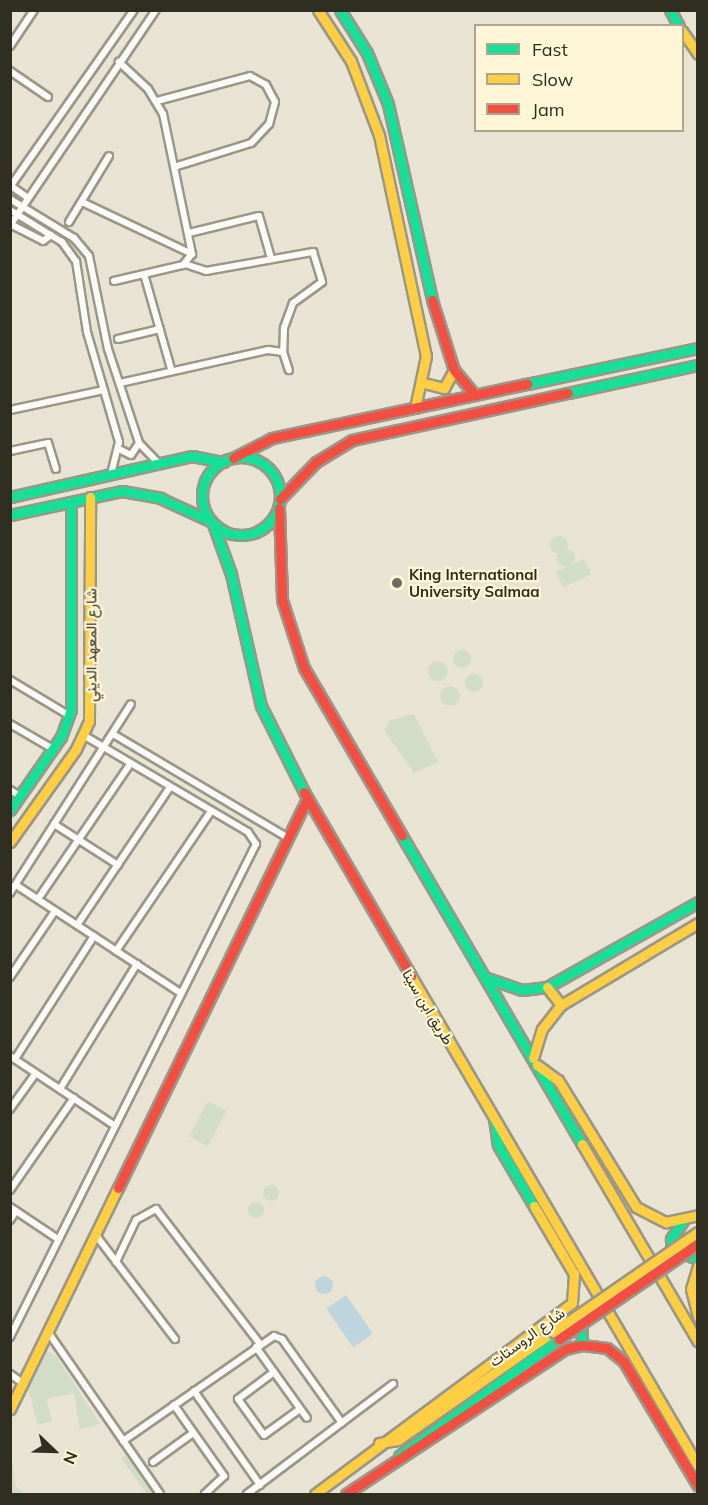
<!DOCTYPE html>
<meta charset="utf-8">
<style>
body{margin:0}
#map{position:relative;width:708px;height:1505px;overflow:hidden;background:#e8e3d2;font-family:Mulish,Vazirmatn,sans-serif}
div>[style]{position:absolute}
.green>*{inset:0;background:#d1ddc7;transform-origin:0 0}
.round{border-radius:50%}
.water>*{inset:0;background:#bdd5dc;transform-origin:0 0}
.roads{filter:drop-shadow(2px 0 #9a9789) drop-shadow(-2px 0 #9a9789) drop-shadow(0 2px #9a9789) drop-shadow(0 -2px #9a9789)}
.street>*{height:6px;margin:-3px;padding:0 3px;transform-origin:3px;border-radius:3px;background:#fcfbf8}
.fast>*{height:9px;margin:-4.5px;padding:0 4.5px;transform-origin:4.5px;border-radius:4.5px;background:#16e098}
.fast>.ring{margin:-4.5px;padding:0;box-sizing:content-box;background:none;border:9px solid #16e098;border-radius:50%}
.slow>*{height:9px;margin:-4.5px;padding:0 4.5px;transform-origin:4.5px;border-radius:4.5px;background:#ffcf43}
.jam>*{height:9px;margin:-4.5px;padding:0 4.5px;transform-origin:4.5px;border-radius:4.5px;background:#f24e42}
.bridges{filter:drop-shadow(2px 0 #9a9789) drop-shadow(-2px 0 #9a9789) drop-shadow(0 2px #9a9789) drop-shadow(0 -2px #9a9789)}
.slow-bridge>*{height:9px;margin:-4.5px;padding:0 4.5px;transform-origin:4.5px;border-radius:4.5px;background:#ffcf43}
.jam-bridge>*{height:9px;margin:-4.5px;padding:0 4.5px;transform-origin:4.5px;border-radius:4.5px;background:#f24e42}
.dots>*{width:16px;height:16px;translate:-50% -50%;box-sizing:border-box;border:3px solid #fef6d6;border-radius:50%}
span{translate:-50% -50%;white-space:nowrap;text-align:center;line-height:1.15;-webkit-text-stroke:4.5px #fef6d6;paint-order:stroke}
.poi-label{font-size:15px;color:#302d21;font-weight:700}
.left{translate:0 -50%;text-align:left}
.street-label{font-size:15px;color:#302d21}
.frame{position:absolute;inset:0;border:12px solid #302d21;pointer-events:none}
.legend{position:absolute;left:474px;top:24px;width:210px;height:108px;box-sizing:border-box;background:#fef6d6;border:2px solid #aca68e;margin:0;padding:8px 10px;list-style:none;font-size:18px;color:#302d21}
.legend li{display:flex;align-items:center;gap:12px;height:30px}
.legend b{width:30px;border:2px solid #aca68e}
.north{position:absolute;left:24px;top:1421px;width:60px;height:60px;-webkit-text-stroke:4px #fef6d6;paint-order:stroke;rotate:113deg;font-size:16px;font-weight:700;line-height:24px;text-align:center;color:#302d21}
.north::after{content:'';display:block;margin:auto;width:21px;height:27px;background:#302d21;clip-path:polygon(50% 0,100% 100%,50% 72%,0 100%)}
</style>
<div id="map">
<div class="green">
<div class="round" style="left:550px;top:536px;width:18px;height:18px"></div>
<div class="round" style="left:557px;top:549px;width:18px;height:18px"></div>
<div style="left:584px;top:559px;width:17px;height:31px;rotate:65deg"></div>
<div class="round" style="left:453px;top:650px;width:18px;height:18px"></div>
<div class="round" style="left:428px;top:661px;width:20px;height:20px"></div>
<div class="round" style="left:465px;top:674px;width:18px;height:18px"></div>
<div class="round" style="left:440px;top:686px;width:20px;height:20px"></div>
<div style="clip-path:polygon(414px 714px,438px 762px,414px 773px,384px 730px,390px 720px)"></div>
<div style="left:208px;top:1101px;width:21px;height:40px;rotate:28deg"></div>
<div class="round" style="left:263px;top:1185px;width:16px;height:16px"></div>
<div class="round" style="left:248px;top:1202px;width:16px;height:16px"></div>
<div style="clip-path:polygon(47px 1351px,57px 1357px,100px 1424px,80px 1429px,74px 1393px,46px 1399px,52px 1421px,38px 1425px,27px 1386px)"></div>
<div style="clip-path:polygon(10px 1444px,15px 1485px,24px 1494px,11px 1494px)"></div>
<div style="clip-path:polygon(126px 1456px,154px 1494px,147px 1494px,121px 1458px)"></div>
</div>
<div class="water">
<div class="round" style="left:315px;top:1276px;width:18px;height:18px"></div>
<div style="left:346px;top:1295px;width:47px;height:24px;rotate:55deg"></div>
</div>
<div class="roads">
<div class="street">
<div style="left:10px;top:46px;width:43px;rotate:-56.3deg"></div>
<div style="left:10px;top:71px;width:46px;rotate:34.4deg"></div>
<div style="left:157px;top:101px;width:96px;rotate:-15deg"></div>
<div style="left:250px;top:76px;width:18px;rotate:29deg"></div>
<div style="left:266px;top:85px;width:19px;rotate:62deg"></div>
<div style="left:275px;top:102px;width:23px;rotate:105deg"></div>
<div style="left:269px;top:124px;width:26px;rotate:133deg"></div>
<div style="left:251px;top:143px;width:77px;rotate:162.7deg"></div>
<div style="left:11px;top:186px;width:19px;rotate:35deg"></div>
<div style="left:10px;top:187px;width:216px;rotate:-55deg"></div>
<div style="left:10px;top:199px;width:75px;rotate:31.4deg"></div>
<div style="left:74px;top:238px;width:23px;rotate:50deg"></div>
<div style="left:89px;top:256px;width:95px;rotate:78.5deg"></div>
<div style="left:108px;top:349px;width:99px;rotate:71.7deg"></div>
<div style="left:139px;top:443px;width:29px;rotate:46deg"></div>
<div style="left:82px;top:202px;width:122px;rotate:25.3deg"></div>
<div style="left:10px;top:210px;width:61px;rotate:31.6deg"></div>
<div style="left:62px;top:242px;width:24px;rotate:54deg"></div>
<div style="left:76px;top:261px;width:72px;rotate:81.2deg"></div>
<div style="left:87px;top:332px;width:115px;rotate:73.8deg"></div>
<div style="left:119px;top:442px;width:33px;rotate:104deg"></div>
<div style="left:69px;top:222px;width:77px;rotate:-58.8deg"></div>
<div style="left:10px;top:224px;width:37px;rotate:27deg"></div>
<div style="left:43px;top:241px;width:10px;rotate:-37deg"></div>
<div style="left:11px;top:224px;width:258px;rotate:-55.9deg"></div>
<div style="left:189px;top:233px;width:72px;rotate:-13.7deg"></div>
<div style="left:259px;top:216px;width:44px;rotate:74.1deg"></div>
<div style="left:185px;top:264px;width:22px;rotate:18deg"></div>
<div style="left:206px;top:271px;width:109px;rotate:-10.1deg"></div>
<div style="left:313px;top:252px;width:31px;rotate:73deg"></div>
<div style="left:322px;top:282px;width:36px;rotate:144deg"></div>
<div style="left:293px;top:303px;width:27px;rotate:110deg"></div>
<div style="left:284px;top:328px;width:24px;rotate:92deg"></div>
<div style="left:144px;top:274px;width:99px;rotate:74.1deg"></div>
<div style="left:114px;top:281px;width:71px;rotate:-13.1deg"></div>
<div style="left:183px;top:265px;width:14px;rotate:-51deg"></div>
<div style="left:192px;top:254px;width:143px;rotate:-101.7deg"></div>
<div style="left:163px;top:114px;width:29px;rotate:-121deg"></div>
<div style="left:148px;top:89px;width:40px;rotate:-137deg"></div>
<div style="left:118px;top:339px;width:43px;rotate:-13.4deg"></div>
<div style="left:120px;top:383px;width:152px;rotate:-12.6deg"></div>
<div style="left:268px;top:350px;width:15px;rotate:8deg"></div>
<div style="left:283px;top:352px;width:19px;rotate:72deg"></div>
<div style="left:10px;top:410px;width:96px;rotate:-12deg"></div>
<div style="left:119px;top:449px;width:13px;rotate:27deg"></div>
<div style="left:131px;top:455px;width:14px;rotate:-56deg"></div>
<div style="left:10px;top:451px;width:39px;rotate:-12deg"></div>
<div style="left:48px;top:443px;width:27px;rotate:73deg"></div>
<div style="left:10px;top:680px;width:70px;rotate:31deg"></div>
<div style="left:10px;top:724px;width:50px;rotate:30.2deg"></div>
<div style="left:113px;top:734px;width:204px;rotate:30.7deg"></div>
<div style="left:10px;top:790px;width:12px;rotate:31deg"></div>
<div style="left:54px;top:824px;width:76px;rotate:32.6deg"></div>
<div style="left:16px;top:885px;width:195px;rotate:33.3deg"></div>
<div style="left:10px;top:893px;width:224px;rotate:-57.4deg"></div>
<div style="left:38px;top:899px;width:163px;rotate:-55.7deg"></div>
<div style="left:77px;top:925px;width:166px;rotate:-56deg"></div>
<div style="left:116px;top:951px;width:169px;rotate:-55.8deg"></div>
<div style="left:10px;top:977px;width:80px;rotate:-55.7deg"></div>
<div style="left:10px;top:1056px;width:125px;rotate:33.6deg"></div>
<div style="left:15px;top:1059px;width:146px;rotate:-57.3deg"></div>
<div style="left:60px;top:1089px;width:147px;rotate:-58.4deg"></div>
<div style="left:10px;top:1109px;width:44px;rotate:-54.2deg"></div>
<div style="left:10px;top:1190px;width:112px;rotate:-55.2deg"></div>
<div style="left:10px;top:1207px;width:58px;rotate:33.7deg"></div>
<div style="left:10px;top:1220px;width:11px;rotate:-56deg"></div>
<div style="left:95px;top:1234px;width:132px;rotate:52.7deg"></div>
<div style="left:116px;top:1262px;width:47px;rotate:-64.5deg"></div>
<div style="left:136px;top:1220px;width:23px;rotate:-29deg"></div>
<div style="left:156px;top:1209px;width:170px;rotate:52.4deg"></div>
<div style="left:48px;top:1332px;width:197px;rotate:55.3deg"></div>
<div style="left:10px;top:1337px;width:551px;rotate:-63.48deg"></div>
<div style="left:256px;top:844px;width:14px;rotate:-124deg"></div>
<div style="left:248px;top:832px;width:191px;rotate:-149.5deg"></div>
<div style="left:256px;top:1347px;width:87px;rotate:54.3deg"></div>
<div style="left:274px;top:1372px;width:45px;rotate:143.1deg"></div>
<div style="left:238px;top:1399px;width:44px;rotate:54.2deg"></div>
<div style="left:264px;top:1435px;width:44px;rotate:-35.8deg"></div>
<div style="left:10px;top:1374px;width:16px;rotate:35deg"></div>
<div style="left:194px;top:1391px;width:115px;rotate:54.9deg"></div>
<div style="left:174px;top:1405px;width:87px;rotate:54.8deg"></div>
<div style="left:224px;top:1476px;width:26px;rotate:137deg"></div>
<div style="left:123px;top:1441px;width:184px;rotate:-34.8deg"></div>
<div style="left:274px;top:1336px;width:9px;rotate:21deg"></div>
<div style="left:282px;top:1339px;width:103px;rotate:54.5deg"></div>
<div style="left:153px;top:1462px;width:49px;rotate:-35.9deg"></div>
<div style="left:247px;top:1494px;width:183px;rotate:-37deg"></div>
</div>
<div class="fast">
<div style="left:340px;top:10px;width:51px;rotate:57.9deg"></div>
<div style="left:367px;top:53px;width:55px;rotate:67.6deg"></div>
<div style="left:388px;top:104px;width:201px;rotate:77.3deg"></div>
<div style="left:670px;top:10px;width:18px;rotate:61deg"></div>
<div style="left:527px;top:384px;width:175px;rotate:-11.9deg"></div>
<div style="left:568px;top:393px;width:133px;rotate:-12.2deg"></div>
<div class="ring" style="left:202px;top:457px;width:69px;height:69px"></div>
<div style="left:10px;top:497px;width:187px;rotate:-12.7deg"></div>
<div style="left:192px;top:456px;width:32px;rotate:11deg"></div>
<div style="left:10px;top:515px;width:115px;rotate:-12.1deg"></div>
<div style="left:122px;top:491px;width:39px;rotate:10deg"></div>
<div style="left:160px;top:498px;width:55px;rotate:24.7deg"></div>
<div style="left:213px;top:524px;width:53px;rotate:70.2deg"></div>
<div style="left:231px;top:574px;width:135px;rotate:77.2deg"></div>
<div style="left:261px;top:706px;width:96px;rotate:63.4deg"></div>
<div style="left:10px;top:810px;width:89px;rotate:-55.1deg"></div>
<div style="left:61px;top:737px;width:29px;rotate:-70deg"></div>
<div style="left:71px;top:710px;width:208px;rotate:-90deg"></div>
<div style="left:402px;top:836px;width:357px;rotate:59.7deg"></div>
<div style="left:487px;top:978px;width:37px;rotate:19deg"></div>
<div style="left:522px;top:990px;width:25px;rotate:-7deg"></div>
<div style="left:547px;top:987px;width:173px;rotate:-29.4deg"></div>
<div style="left:494px;top:1118px;width:27px;rotate:82deg"></div>
<div style="left:498px;top:1145px;width:71px;rotate:59.5deg"></div>
<div style="left:683px;top:1221px;width:22px;rotate:124deg"></div>
<div style="left:671px;top:1239px;width:11px;rotate:85deg"></div>
<div style="left:672px;top:1250px;width:28px;rotate:19deg"></div>
<div style="left:581px;top:1318px;width:27px;rotate:88deg"></div>
<div style="left:399px;top:1456px;width:198px;rotate:-36.2deg"></div>
</div>
<div class="slow">
<div style="left:318px;top:10px;width:61px;rotate:57.1deg"></div>
<div style="left:351px;top:61px;width:79px;rotate:69.3deg"></div>
<div style="left:379px;top:135px;width:226px;rotate:78deg"></div>
<div style="left:426px;top:356px;width:53px;rotate:101.9deg"></div>
<div style="left:682px;top:31px;width:28px;rotate:55deg"></div>
<div style="left:424px;top:383px;width:21px;rotate:14deg"></div>
<div style="left:444px;top:388px;width:21px;rotate:-61deg"></div>
<div style="left:10px;top:842px;width:114px;rotate:-54.6deg"></div>
<div style="left:76px;top:749px;width:31px;rotate:-65deg"></div>
<div style="left:89px;top:721px;width:224px;rotate:-89.7deg"></div>
<div style="left:411px;top:976px;width:568px;rotate:59.64deg"></div>
<div style="left:547px;top:987px;width:23px;rotate:52deg"></div>
<div style="left:533px;top:1058px;width:30px;rotate:-73deg"></div>
<div style="left:542px;top:1029px;width:31px;rotate:-52deg"></div>
<div style="left:561px;top:1005px;width:160px;rotate:-30.9deg"></div>
<div style="left:537px;top:1065px;width:26px;rotate:36deg"></div>
<div style="left:558px;top:1080px;width:149px;rotate:58.4deg"></div>
<div style="left:636px;top:1207px;width:34px;rotate:27deg"></div>
<div style="left:666px;top:1222px;width:33px;rotate:-12deg"></div>
<div style="left:582px;top:1144px;width:229px;rotate:59.6deg"></div>
<div style="left:698px;top:1266px;width:24px;rotate:107deg"></div>
<div style="left:691px;top:1289px;width:29px;rotate:76deg"></div>
<div style="left:10px;top:1409px;width:246px;rotate:-64deg"></div>
<div style="left:379px;top:1443px;width:19px;rotate:-9deg"></div>
<div style="left:398px;top:1440px;width:189px;rotate:-34.9deg"></div>
<div style="left:315px;top:1494px;width:320px;rotate:-36.6deg"></div>
<div style="left:572px;top:1303px;width:29px;rotate:-86deg"></div>
<div style="left:574px;top:1274px;width:79px;rotate:-120.5deg"></div>
</div>
<div class="jam">
<div style="left:432px;top:300px;width:73px;rotate:72.6deg"></div>
<div style="left:454px;top:370px;width:33px;rotate:50deg"></div>
<div style="left:233px;top:458px;width:44px;rotate:-27.1deg"></div>
<div style="left:272px;top:438px;width:261px;rotate:-12deg"></div>
<div style="left:280px;top:499px;width:52px;rotate:-45.8deg"></div>
<div style="left:316px;top:462px;width:42px;rotate:-31.4deg"></div>
<div style="left:352px;top:440px;width:221px;rotate:-12.3deg"></div>
<div style="left:279px;top:508px;width:92px;rotate:88.1deg"></div>
<div style="left:282px;top:600px;width:71px;rotate:72.1deg"></div>
<div style="left:304px;top:668px;width:194px;rotate:59.7deg"></div>
<div style="left:304px;top:792px;width:213px;rotate:59.8deg"></div>
<div style="left:118px;top:1188px;width:432px;rotate:-64.1deg"></div>
<div style="left:346px;top:1494px;width:263px;rotate:-33.5deg"></div>
<div style="left:565px;top:1349px;width:17px;rotate:-13deg"></div>
<div style="left:582px;top:1345px;width:25px;rotate:7deg"></div>
<div style="left:607px;top:1348px;width:22px;rotate:39deg"></div>
<div style="left:624px;top:1362px;width:144px;rotate:59.2deg"></div>
</div>
</div>
<div class="bridges">
<div class="slow-bridge">
<div style="left:553px;top:1332px;width:176px;rotate:-34.6deg"></div>
</div>
<div class="jam-bridge">
<div style="left:559px;top:1339px;width:168px;rotate:-34.4deg"></div>
</div>
</div>
<div class="dots">
<div style="left:397px;top:583px;background:#706d5f"></div>
</div>
<div class="poi-label">
<span class="left" style="left:409px;top:583px">King International<br>University Salmaa</span>
</div>
<div class="street-label">
<span style="left:91px;top:645px;rotate:-90deg">شارع المعهد الديني</span>
<span style="left:428px;top:1007px;rotate:59deg">طريق ابن سينا</span>
<span style="left:527px;top:1337px;rotate:-36deg">شارع الروستات</span>
</div>
<div class="frame"></div>
<ul class="legend">
<li><b style="height:8px;background:#16e098"></b>Fast</li>
<li><b style="height:8px;background:#ffcf43"></b>Slow</li>
<li><b style="height:8px;background:#f24e42"></b>Jam</li>
</ul>
<div class="north">N</div>
</div>
